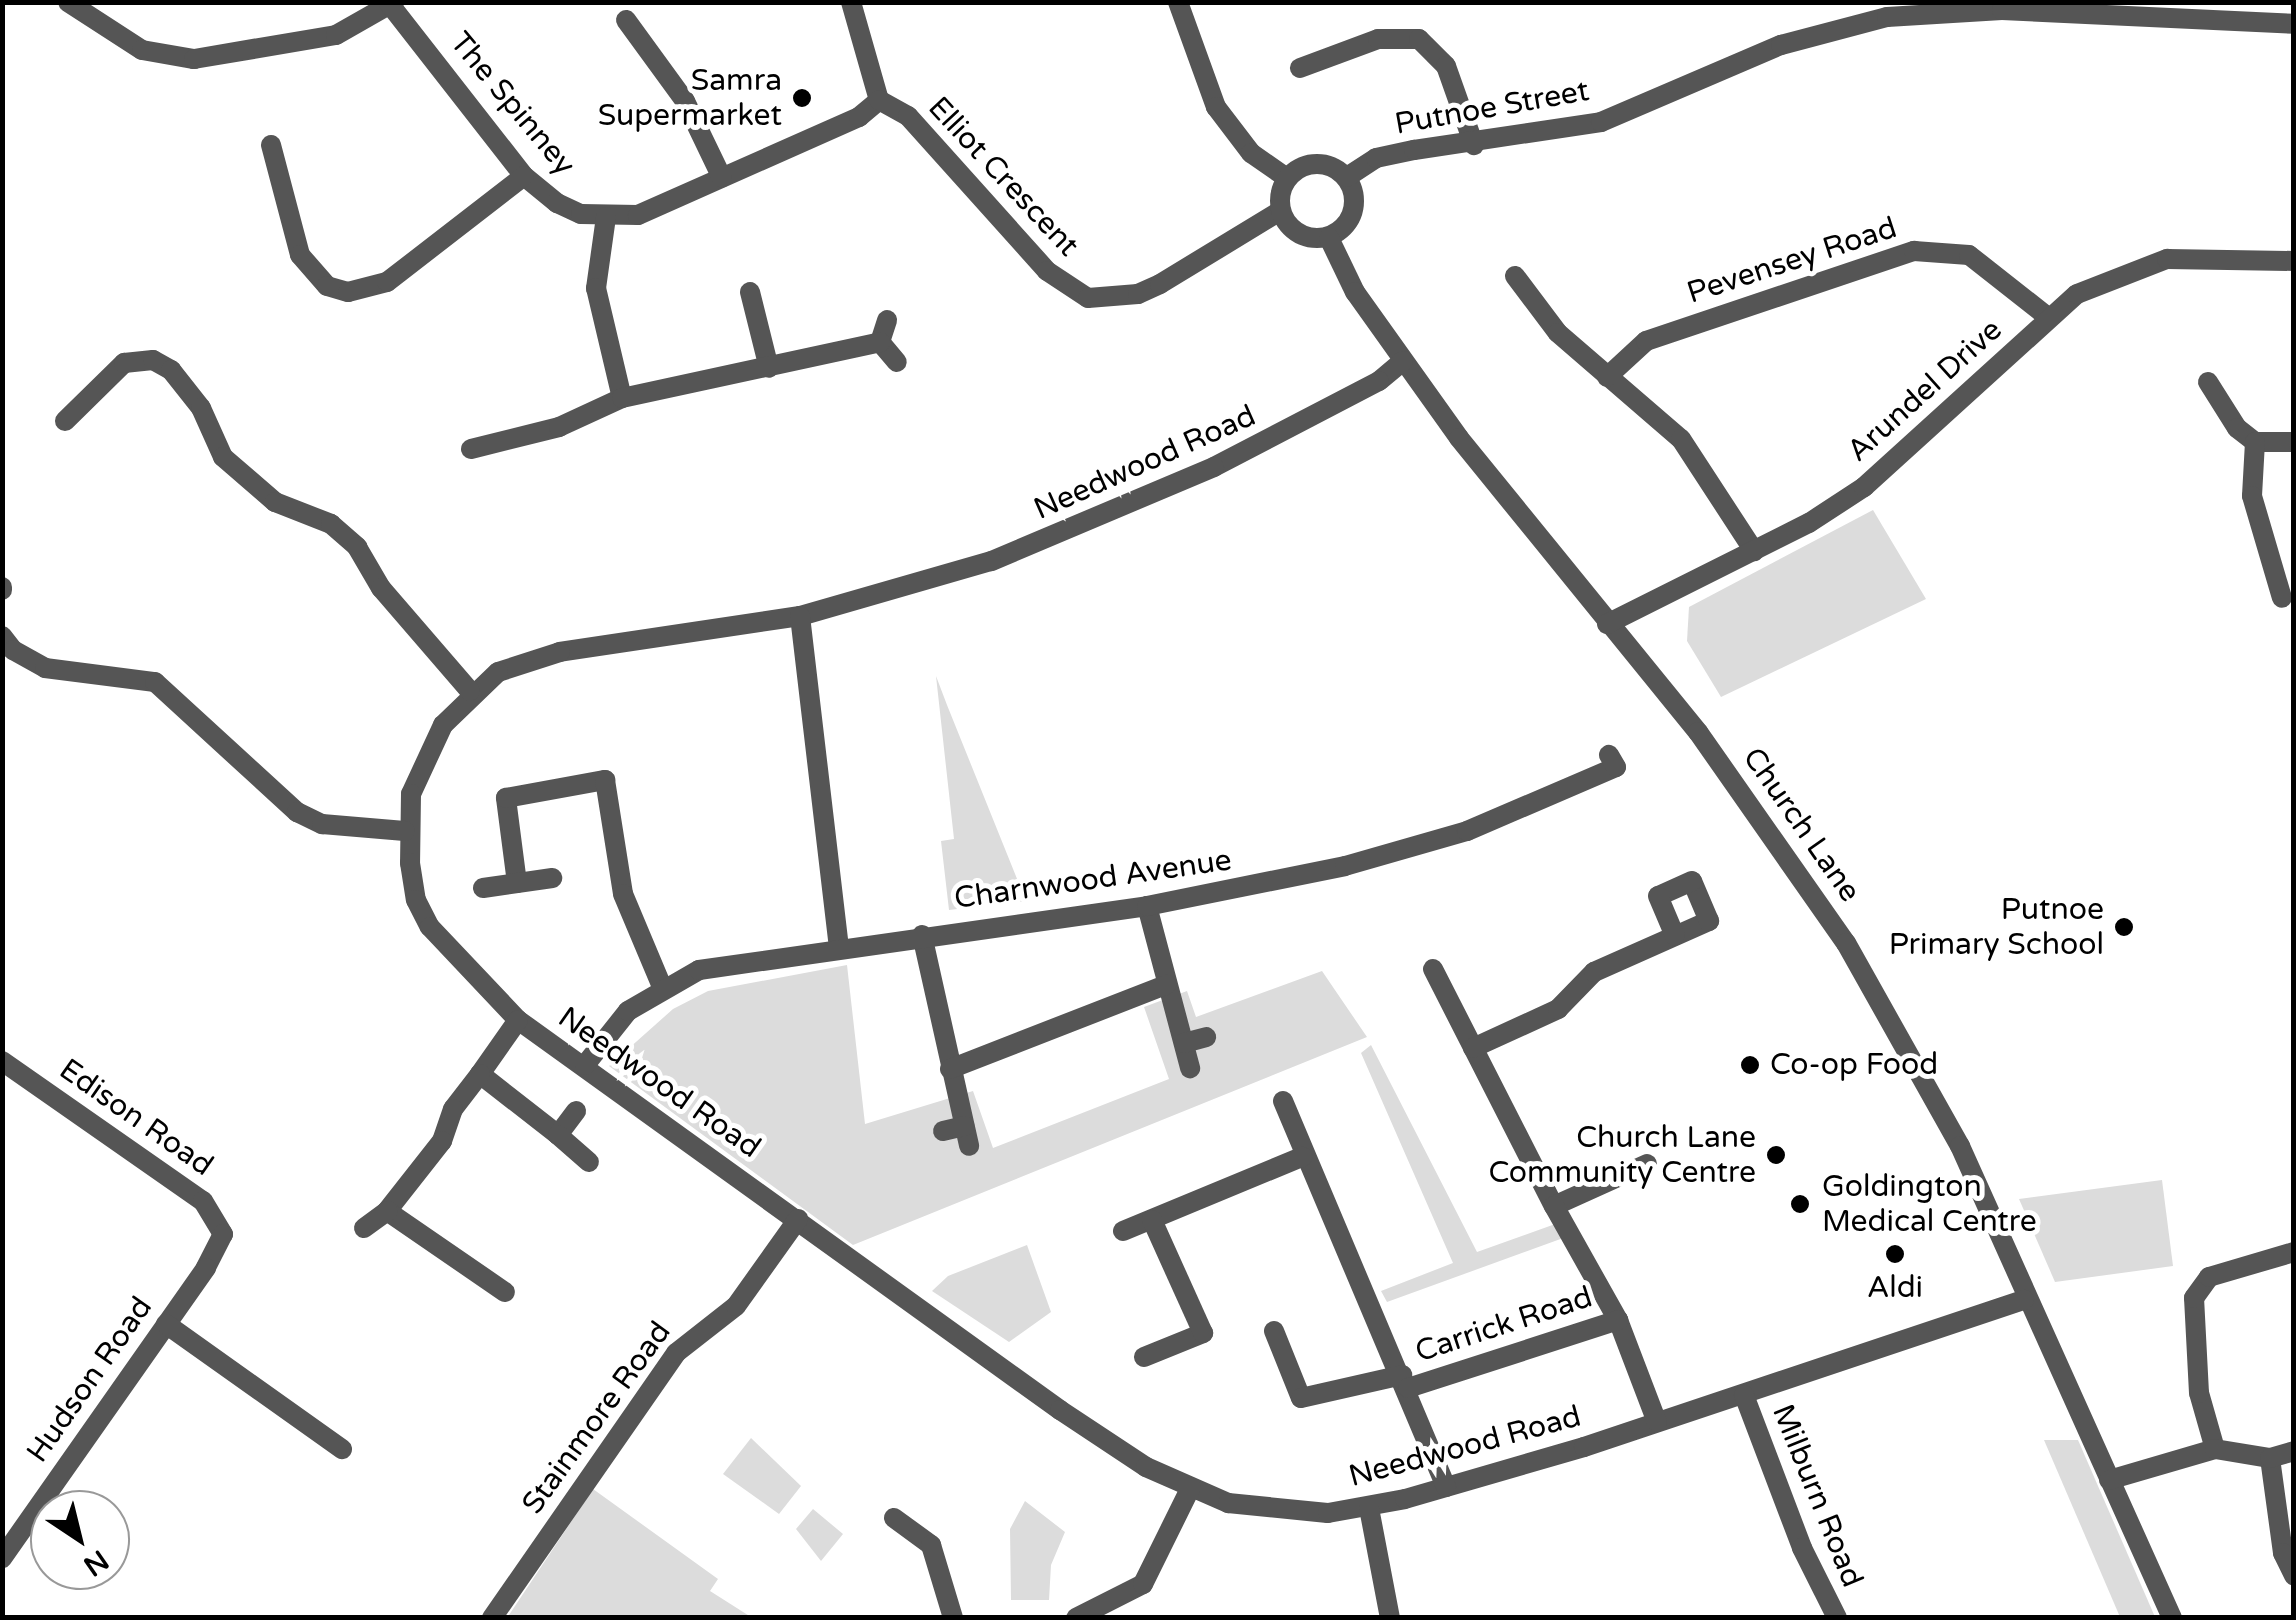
<!DOCTYPE html>
<style>
body{margin:0}
#map{position:relative;width:2296px;height:1620px;overflow:hidden;background:#fff;font-family:"Varela Round",sans-serif}
div>[style]{position:absolute}
.green>*{inset:0;background:#dcdcdc}
.minor>*{height:20px;margin:-10px;padding:0 10px;transform-origin:10px;border-radius:10px;background:#555}
.minor>.ring{margin:-10px;padding:0;box-sizing:content-box;background:none;border:20px solid #555;border-radius:50%}
.dots>*{width:28px;height:28px;translate:-50% -50%;box-sizing:border-box;border:5px solid #fff;border-radius:50%}
span{translate:-50% -50%;white-space:nowrap;text-align:center;line-height:1.15;-webkit-text-stroke:10px #fff;paint-order:stroke}
.poi-label{font-size:30px;color:#000}
.right{translate:-100% -50%;text-align:right}
.left{translate:0 -50%;text-align:left}
.street-label{font-size:30px;color:#000}
.frame{position:absolute;inset:0;border:5px solid #000;pointer-events:none}
.north{position:absolute;left:30px;top:1490px;width:100px;height:100px;box-sizing:border-box;background:#fff;border:2px solid #999;border-radius:50%;rotate:145deg;font-size:28px;font-weight:700;line-height:40px;text-align:center;color:#000}
.north::after{content:'';display:block;margin:auto;width:35px;height:45px;background:#000;clip-path:polygon(50% 0,100% 100%,50% 72%,0 100%)}
</style>
<div id="map">
<div class="green">
<div style="clip-path:polygon(1873px 510px,1926px 599px,1721px 697px,1687px 641px,1689px 607px)"></div>
<div style="clip-path:polygon(936px 676px,947px 705px,1026px 901px,949px 910px,941px 841px,954px 839px)"></div>
<div style="clip-path:polygon(847px 965px,865px 1124px,973px 1091px,993px 1148px,1169px 1079px,1144px 1007px,1187px 991px,1196px 1017px,1322px 971px,1367px 1037px,853px 1245px,609px 1066px,673px 1009px,708px 991px)"></div>
<div style="clip-path:polygon(1371px 1045px,1477px 1252px,1558px 1223px,1566px 1237px,1387px 1302px,1381px 1291px,1453px 1263px,1361px 1053px)"></div>
<div style="clip-path:polygon(2162px 1180px,2173px 1266px,2055px 1282px,2019px 1199px)"></div>
<div style="clip-path:polygon(1027px 1245px,1051px 1312px,1009px 1342px,932px 1291px,948px 1276px)"></div>
<div style="clip-path:polygon(751px 1438px,801px 1486px,779px 1514px,723px 1474px)"></div>
<div style="clip-path:polygon(2044px 1440px,2078px 1440px,2155px 1617px,2120px 1617px)"></div>
<div style="clip-path:polygon(593px 1489px,718px 1579px,710px 1591px,751px 1617px,507px 1618px)"></div>
<div style="clip-path:polygon(1025px 1501px,1065px 1532px,1051px 1565px,1049px 1600px,1011px 1600px,1010px 1529px)"></div>
<div style="clip-path:polygon(813px 1509px,843px 1534px,821px 1561px,796px 1529px)"></div>
</div>
<div class="minor">
<div style="left:68px;top:2px;width:88px;rotate:33deg"></div>
<div style="left:142px;top:50px;width:53px;rotate:9.8deg"></div>
<div style="left:194px;top:59px;width:144px;rotate:-9.6deg"></div>
<div style="left:336px;top:35px;width:67px;rotate:-29.6deg"></div>
<div style="left:388px;top:2px;width:221px;rotate:52deg"></div>
<div style="left:524px;top:176px;width:43px;rotate:39.3deg"></div>
<div style="left:557px;top:203px;width:26px;rotate:25deg"></div>
<div style="left:581px;top:214px;width:57px;rotate:1deg"></div>
<div style="left:638px;top:215px;width:242px;rotate:-23.9deg"></div>
<div style="left:859px;top:117px;width:26px;rotate:-40deg"></div>
<div style="left:851px;top:2px;width:102px;rotate:74.1deg"></div>
<div style="left:879px;top:100px;width:33px;rotate:29deg"></div>
<div style="left:908px;top:116px;width:208px;rotate:48.1deg"></div>
<div style="left:1047px;top:271px;width:49px;rotate:33.4deg"></div>
<div style="left:1088px;top:298px;width:50px;rotate:-4.6deg"></div>
<div style="left:1138px;top:294px;width:24px;rotate:-24deg"></div>
<div style="left:1160px;top:284px;width:140px;rotate:-31.3deg"></div>
<div style="left:1178px;top:2px;width:112px;rotate:70.1deg"></div>
<div style="left:1216px;top:107px;width:58px;rotate:52.7deg"></div>
<div style="left:1251px;top:153px;width:44px;rotate:34.8deg"></div>
<div style="left:626px;top:20px;width:100px;rotate:53.9deg"></div>
<div style="left:685px;top:101px;width:85px;rotate:64.3deg"></div>
<div style="left:1300px;top:68px;width:83px;rotate:-20.4deg"></div>
<div style="left:1378px;top:39px;width:41px"></div>
<div style="left:1419px;top:39px;width:38px;rotate:45deg"></div>
<div style="left:1446px;top:66px;width:84px;rotate:70.5deg"></div>
<div style="left:271px;top:145px;width:114px;rotate:75.2deg"></div>
<div style="left:300px;top:255px;width:41px;rotate:48.9deg"></div>
<div style="left:327px;top:286px;width:22px;rotate:16deg"></div>
<div style="left:348px;top:292px;width:40px;rotate:-14.4deg"></div>
<div style="left:387px;top:282px;width:173px;rotate:-37.7deg"></div>
<div class="ring" style="left:1280px;top:164px;width:54px;height:54px"></div>
<div style="left:1347px;top:177px;width:35px;rotate:-33deg"></div>
<div style="left:1376px;top:158px;width:39px;rotate:-12deg"></div>
<div style="left:1414px;top:150px;width:189px;rotate:-8.5deg"></div>
<div style="left:1601px;top:122px;width:196px;rotate:-23.2deg"></div>
<div style="left:1781px;top:45px;width:110px;rotate:-14.8deg"></div>
<div style="left:1887px;top:17px;width:115px;rotate:-3.5deg"></div>
<div style="left:2002px;top:10px;width:292px;rotate:2.7deg"></div>
<div style="left:606px;top:217px;width:72px;rotate:98deg"></div>
<div style="left:596px;top:288px;width:113px;rotate:76.7deg"></div>
<div style="left:1329px;top:238px;width:60px;rotate:64.3deg"></div>
<div style="left:1355px;top:292px;width:179px;rotate:54.5deg"></div>
<div style="left:1459px;top:438px;width:379px;rotate:50.9deg"></div>
<div style="left:1698px;top:732px;width:258px;rotate:55deg"></div>
<div style="left:1846px;top:943px;width:233px;rotate:60.7deg"></div>
<div style="left:1960px;top:1146px;width:517px;rotate:65.81deg"></div>
<div style="left:1515px;top:276px;width:71px;rotate:53deg"></div>
<div style="left:1558px;top:333px;width:162px;rotate:40.8deg"></div>
<div style="left:1681px;top:439px;width:134px;rotate:56.9deg"></div>
<div style="left:750px;top:292px;width:78px;rotate:76deg"></div>
<div style="left:880px;top:342px;width:26px;rotate:50deg"></div>
<div style="left:880px;top:342px;width:23px;rotate:-72deg"></div>
<div style="left:1403px;top:361px;width:31px;rotate:140deg"></div>
<div style="left:1379px;top:381px;width:186px;rotate:152.5deg"></div>
<div style="left:1214px;top:467px;width:242px;rotate:157.1deg"></div>
<div style="left:991px;top:561px;width:199px;rotate:163.9deg"></div>
<div style="left:800px;top:616px;width:243px;rotate:171.5deg"></div>
<div style="left:560px;top:652px;width:65px;rotate:162.1deg"></div>
<div style="left:498px;top:672px;width:76px;rotate:136.1deg"></div>
<div style="left:443px;top:725px;width:76px;rotate:114.9deg"></div>
<div style="left:411px;top:794px;width:69px;rotate:90.8deg"></div>
<div style="left:410px;top:863px;width:37px;rotate:81deg"></div>
<div style="left:416px;top:900px;width:30px;rotate:63deg"></div>
<div style="left:430px;top:927px;width:128px;rotate:46.6deg"></div>
<div style="left:518px;top:1020px;width:668px;rotate:35.74deg"></div>
<div style="left:1060px;top:1410px;width:103px;rotate:33.5deg"></div>
<div style="left:1146px;top:1467px;width:90px;rotate:23.7deg"></div>
<div style="left:1228px;top:1503px;width:100px;rotate:5.7deg"></div>
<div style="left:1328px;top:1513px;width:78px;rotate:-10.3deg"></div>
<div style="left:1405px;top:1499px;width:186px;rotate:-16.2deg"></div>
<div style="left:1584px;top:1447px;width:464px;rotate:-18.5deg"></div>
<div style="left:1607px;top:377px;width:53px;rotate:-42.7deg"></div>
<div style="left:1646px;top:341px;width:283px;rotate:-18.6deg"></div>
<div style="left:1914px;top:251px;width:55px;rotate:4.2deg"></div>
<div style="left:1969px;top:255px;width:102px;rotate:38.2deg"></div>
<div style="left:2208px;top:382px;width:54px;rotate:57.8deg"></div>
<div style="left:2237px;top:428px;width:23px;rotate:38deg"></div>
<div style="left:2255px;top:442px;width:39px"></div>
<div style="left:65px;top:421px;width:83px;rotate:-44.5deg"></div>
<div style="left:124px;top:363px;width:29px;rotate:-6deg"></div>
<div style="left:153px;top:360px;width:21px;rotate:29deg"></div>
<div style="left:171px;top:370px;width:48px;rotate:51.7deg"></div>
<div style="left:201px;top:408px;width:54px;rotate:65.8deg"></div>
<div style="left:223px;top:457px;width:69px;rotate:40.9deg"></div>
<div style="left:275px;top:502px;width:60px;rotate:21.4deg"></div>
<div style="left:331px;top:524px;width:35px;rotate:41deg"></div>
<div style="left:357px;top:547px;width:48px;rotate:59.7deg"></div>
<div style="left:381px;top:588px;width:136px;rotate:49.2deg"></div>
<div style="left:2255px;top:442px;width:54px;rotate:93.2deg"></div>
<div style="left:2252px;top:496px;width:106px;rotate:73.6deg"></div>
<div style="left:471px;top:449px;width:91px;rotate:-14deg"></div>
<div style="left:559px;top:427px;width:69px;rotate:-24.7deg"></div>
<div style="left:622px;top:398px;width:264px;rotate:-12.2deg"></div>
<div style="left:2px;top:587px;width:3px;rotate:90deg"></div>
<div style="left:800px;top:616px;width:332px;rotate:83.3deg"></div>
<div style="left:1607px;top:624px;width:226px;rotate:-26.6deg"></div>
<div style="left:1809px;top:523px;width:66px;rotate:-33.2deg"></div>
<div style="left:1864px;top:487px;width:287px;rotate:-42.2deg"></div>
<div style="left:2077px;top:294px;width:97px;rotate:-21.3deg"></div>
<div style="left:2167px;top:259px;width:127px;rotate:0.9deg"></div>
<div style="left:2px;top:636px;width:18px;rotate:52deg"></div>
<div style="left:13px;top:650px;width:37px;rotate:29deg"></div>
<div style="left:45px;top:668px;width:111px;rotate:7.3deg"></div>
<div style="left:155px;top:682px;width:193px;rotate:42.5deg"></div>
<div style="left:297px;top:812px;width:28px;rotate:26deg"></div>
<div style="left:322px;top:824px;width:83px;rotate:4.8deg"></div>
<div style="left:517px;top:883px;width:86px;rotate:-97.4deg"></div>
<div style="left:506px;top:798px;width:101px;rotate:-10.3deg"></div>
<div style="left:605px;top:780px;width:115px;rotate:81deg"></div>
<div style="left:623px;top:894px;width:101px;rotate:67.2deg"></div>
<div style="left:483px;top:888px;width:70px;rotate:-8.2deg"></div>
<div style="left:1147px;top:906px;width:168px;rotate:75.1deg"></div>
<div style="left:922px;top:935px;width:216px;rotate:77.4deg"></div>
<div style="left:1433px;top:969px;width:266px;rotate:63deg"></div>
<div style="left:518px;top:1020px;width:66px;rotate:125.1deg"></div>
<div style="left:480px;top:1074px;width:99px;rotate:38deg"></div>
<div style="left:558px;top:1135px;width:30px;rotate:-53deg"></div>
<div style="left:1184px;top:1043px;width:23px;rotate:-15deg"></div>
<div style="left:1473px;top:1048px;width:94px;rotate:-24.6deg"></div>
<div style="left:1558px;top:1009px;width:52px;rotate:-45.8deg"></div>
<div style="left:1594px;top:972px;width:126px;rotate:-23.9deg"></div>
<div style="left:1709px;top:921px;width:43px;rotate:-113deg"></div>
<div style="left:1692px;top:881px;width:37px;rotate:156deg"></div>
<div style="left:1658px;top:896px;width:43px;rotate:67deg"></div>
<div style="left:2px;top:1061px;width:245px;rotate:34.9deg"></div>
<div style="left:203px;top:1201px;width:39px;rotate:59deg"></div>
<div style="left:223px;top:1234px;width:38px;rotate:117deg"></div>
<div style="left:206px;top:1268px;width:355px;rotate:125.1deg"></div>
<div style="left:585px;top:1065px;width:69px;rotate:-51.5deg"></div>
<div style="left:628px;top:1011px;width:82px;rotate:-30deg"></div>
<div style="left:699px;top:970px;width:453px;rotate:-8.1deg"></div>
<div style="left:1147px;top:906px;width:202px;rotate:-11.4deg"></div>
<div style="left:1345px;top:866px;width:127px;rotate:-16deg"></div>
<div style="left:1467px;top:831px;width:162px;rotate:-23.2deg"></div>
<div style="left:1616px;top:767px;width:14px;rotate:-120deg"></div>
<div style="left:950px;top:1069px;width:232px;rotate:-21.3deg"></div>
<div style="left:480px;top:1074px;width:44px;rotate:127.6deg"></div>
<div style="left:453px;top:1109px;width:34px;rotate:109deg"></div>
<div style="left:442px;top:1141px;width:89px;rotate:128.2deg"></div>
<div style="left:387px;top:1211px;width:143px;rotate:34.5deg"></div>
<div style="left:1283px;top:1101px;width:419px;rotate:67.1deg"></div>
<div style="left:943px;top:1131px;width:22px;rotate:-13deg"></div>
<div style="left:558px;top:1135px;width:41px;rotate:41.1deg"></div>
<div style="left:1647px;top:1164px;width:102px;rotate:155.7deg"></div>
<div style="left:1554px;top:1206px;width:131px;rotate:60.7deg"></div>
<div style="left:1618px;top:1320px;width:109px;rotate:69.1deg"></div>
<div style="left:364px;top:1228px;width:29px;rotate:-36deg"></div>
<div style="left:1123px;top:1231px;width:194px;rotate:-22.5deg"></div>
<div style="left:166px;top:1324px;width:216px;rotate:35.4deg"></div>
<div style="left:1274px;top:1331px;width:72px;rotate:68.1deg"></div>
<div style="left:1301px;top:1398px;width:104px;rotate:-12.8deg"></div>
<div style="left:1144px;top:1357px;width:64px;rotate:-22.1deg"></div>
<div style="left:1203px;top:1333px;width:124px;rotate:-114.3deg"></div>
<div style="left:1408px;top:1388px;width:221px;rotate:-17.9deg"></div>
<div style="left:1744px;top:1395px;width:164px;rotate:69.2deg"></div>
<div style="left:1802px;top:1548px;width:78px;rotate:63.4deg"></div>
<div style="left:2215px;top:1449px;width:58px;rotate:-105.9deg"></div>
<div style="left:2199px;top:1393px;width:95px;rotate:-93deg"></div>
<div style="left:2194px;top:1298px;width:26px;rotate:-54deg"></div>
<div style="left:2209px;top:1277px;width:89px;rotate:-16.4deg"></div>
<div style="left:2270px;top:1458px;width:96px;rotate:82.2deg"></div>
<div style="left:2283px;top:1553px;width:25px;rotate:64deg"></div>
<div style="left:2109px;top:1480px;width:110px;rotate:-16.3deg"></div>
<div style="left:2215px;top:1449px;width:56px;rotate:9.3deg"></div>
<div style="left:2270px;top:1458px;width:25px;rotate:-16deg"></div>
<div style="left:1369px;top:1508px;width:112px;rotate:79.2deg"></div>
<div style="left:894px;top:1518px;width:46px;rotate:36.1deg"></div>
<div style="left:931px;top:1545px;width:76px;rotate:73.2deg"></div>
<div style="left:492px;top:1618px;width:323px;rotate:-55.2deg"></div>
<div style="left:676px;top:1353px;width:76px;rotate:-38.1deg"></div>
<div style="left:736px;top:1306px;width:107px;rotate:-54.5deg"></div>
<div style="left:1076px;top:1618px;width:75px;rotate:-26.9deg"></div>
<div style="left:1143px;top:1584px;width:108px;rotate:-63.7deg"></div>
</div>
<div class="dots">
<div style="left:802px;top:98px;background:#000"></div>
<div style="left:2124px;top:927px;background:#000"></div>
<div style="left:1750px;top:1065px;background:#000"></div>
<div style="left:1776px;top:1155px;background:#000"></div>
<div style="left:1800px;top:1204px;background:#000"></div>
<div style="left:1895px;top:1254px;background:#000"></div>
</div>
<div class="poi-label">
<span class="right" style="left:782px;top:98px">Samra<br>Supermarket</span>
<span class="right" style="left:2104px;top:927px">Putnoe<br>Primary School</span>
<span class="left" style="left:1770px;top:1065px">Co-op Food</span>
<span class="right" style="left:1756px;top:1155px">Church Lane<br>Community Centre</span>
<span class="left" style="left:1822px;top:1204px">Goldington<br>Medical Centre</span>
<span style="left:1895px;top:1288px">Aldi</span>
</div>
<div class="street-label">
<span style="left:512px;top:104px;rotate:50deg">The Spinney</span>
<span style="left:1492px;top:108px;rotate:-10deg">Putnoe Street</span>
<span style="left:1003px;top:177px;rotate:47deg">Elliot Crescent</span>
<span style="left:1792px;top:261px;rotate:-18deg">Pevensey Road</span>
<span style="left:1925px;top:391px;rotate:-42deg">Arundel Drive</span>
<span style="left:1145px;top:463px;rotate:-24deg">Needwood Road</span>
<span style="left:1801px;top:825px;rotate:55deg">Church Lane</span>
<span style="left:1093px;top:880px;rotate:-8deg">Charnwood Avenue</span>
<span style="left:659px;top:1083px;rotate:35deg">Needwood Road</span>
<span style="left:136px;top:1118px;rotate:35deg">Edison Road</span>
<span style="left:1504px;top:1325px;rotate:-18deg">Carrick Road</span>
<span style="left:90px;top:1380px;rotate:-55deg">Hudson Road</span>
<span style="left:597px;top:1418px;rotate:-54deg">Stainmore Road</span>
<span style="left:1465px;top:1447px;rotate:-15deg">Needwood Road</span>
<span style="left:1817px;top:1496px;rotate:68deg">Milburn Road</span>
</div>
<div class="frame"></div>
<div class="north">N</div>
</div>
